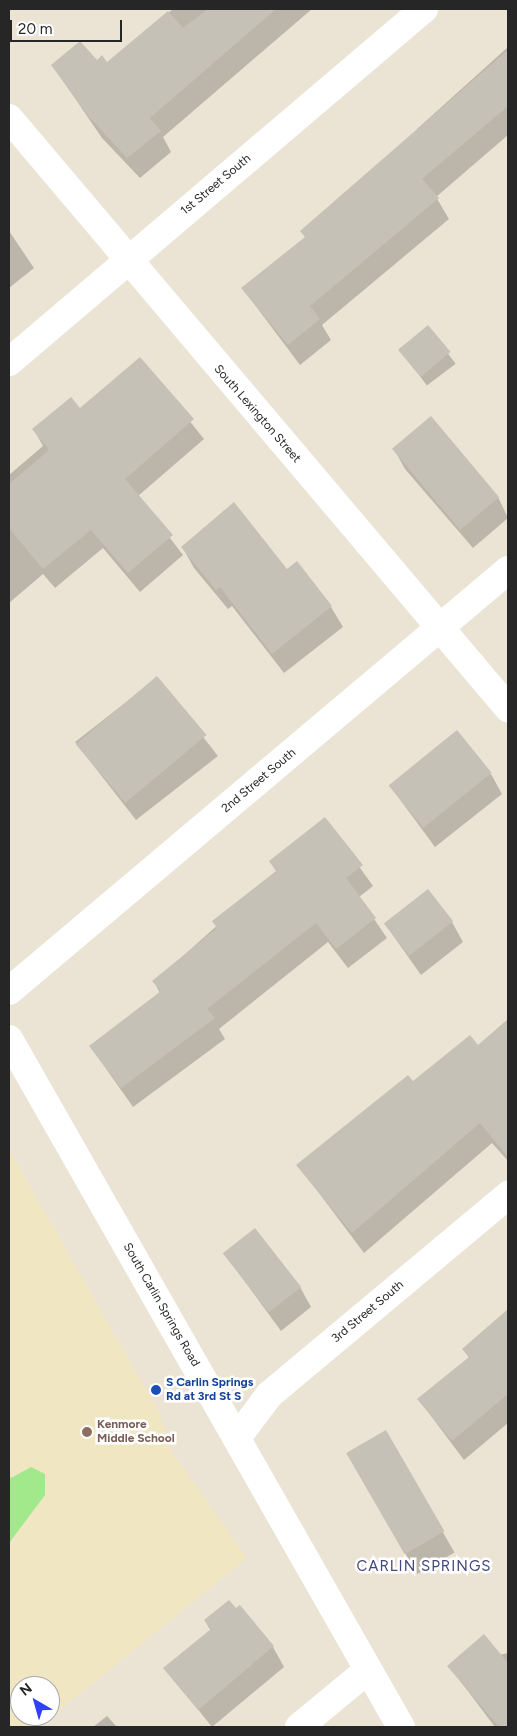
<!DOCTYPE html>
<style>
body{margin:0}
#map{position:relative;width:517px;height:1736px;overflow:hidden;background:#ebe4d5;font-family:Figtree,sans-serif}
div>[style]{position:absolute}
.education>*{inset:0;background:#f0e6c2}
.green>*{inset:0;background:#a1e98b}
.shadow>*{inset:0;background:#0003;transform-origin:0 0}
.building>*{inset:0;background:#c6c1b6;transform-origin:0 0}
.minor>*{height:28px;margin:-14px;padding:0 14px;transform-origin:14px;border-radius:14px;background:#fff}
.secondary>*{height:28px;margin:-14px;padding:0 14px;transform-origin:14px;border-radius:14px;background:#fff}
.dots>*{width:14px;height:14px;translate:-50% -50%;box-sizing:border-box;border:2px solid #fff;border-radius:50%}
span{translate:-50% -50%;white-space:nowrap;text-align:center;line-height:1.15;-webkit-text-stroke:5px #fff;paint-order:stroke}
.street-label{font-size:12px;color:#262626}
.transit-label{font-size:12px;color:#164399;font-weight:700}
.left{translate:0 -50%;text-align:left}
.education-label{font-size:12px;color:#785e54;font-weight:700}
.quarter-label{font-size:15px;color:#43477b;letter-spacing:1px}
.frame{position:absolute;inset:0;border:10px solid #262626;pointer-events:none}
.north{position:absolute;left:10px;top:1676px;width:50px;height:50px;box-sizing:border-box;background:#fff;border:1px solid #a8a8a8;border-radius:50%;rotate:322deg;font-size:14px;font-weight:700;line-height:20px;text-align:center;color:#262626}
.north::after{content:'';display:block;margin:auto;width:18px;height:22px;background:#2f40ff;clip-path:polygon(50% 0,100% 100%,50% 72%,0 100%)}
.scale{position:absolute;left:10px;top:20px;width:112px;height:22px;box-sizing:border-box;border:2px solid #262626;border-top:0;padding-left:6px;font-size:15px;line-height:18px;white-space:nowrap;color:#262626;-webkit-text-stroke:4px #fff;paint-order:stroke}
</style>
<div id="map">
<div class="education">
<div style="clip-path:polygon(evenodd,9px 1149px,160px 1414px,170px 1449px,247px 1558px,39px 1727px,9px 1727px,9px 1149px,20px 1686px,50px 1686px,50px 1716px,20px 1716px,20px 1686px)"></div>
</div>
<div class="green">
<div style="clip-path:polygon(31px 1467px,45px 1474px,45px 1495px,9px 1543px,9px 1475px,11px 1478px)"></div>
</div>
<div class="shadow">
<div style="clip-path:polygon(173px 9px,312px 9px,163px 137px,171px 152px,140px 178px,102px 138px,53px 66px,107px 64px)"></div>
<div style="clip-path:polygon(508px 47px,508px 135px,436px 197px,449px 219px,322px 325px,331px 340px,300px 365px,243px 289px,306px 238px,302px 232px,419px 133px,417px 129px)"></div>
<div style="clip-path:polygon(9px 231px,34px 268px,9px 288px)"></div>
<div style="left:428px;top:327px;width:46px;height:36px;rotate:53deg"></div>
<div style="clip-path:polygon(140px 359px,204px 439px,138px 496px,183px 555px,140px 592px,103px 548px,55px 588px,43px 574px,9px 603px,9px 475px,43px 446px,34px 430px,80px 409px)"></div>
<div style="clip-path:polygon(394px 449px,498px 497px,508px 518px,473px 548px,405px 469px)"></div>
<div style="clip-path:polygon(183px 548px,287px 570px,331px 607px,343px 627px,284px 673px,232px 606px,228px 609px,194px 568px)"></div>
<div style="left:157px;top:678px;width:99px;height:104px;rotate:52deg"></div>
<div style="clip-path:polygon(491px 774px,502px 794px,435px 847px,390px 786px)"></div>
<div style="clip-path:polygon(325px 819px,373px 886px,359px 897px,387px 938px,348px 968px,328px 942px,219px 1029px,225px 1039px,133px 1107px,90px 1046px,160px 993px,154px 982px,277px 872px,270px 861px)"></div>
<div style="clip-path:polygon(452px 922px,463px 942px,421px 975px,385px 924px)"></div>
<div style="clip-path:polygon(508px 1021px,508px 1161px,492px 1143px,364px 1253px,298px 1165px,413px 1083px,478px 1047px)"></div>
<div style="clip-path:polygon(224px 1253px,300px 1287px,311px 1307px,281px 1331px)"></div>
<div style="clip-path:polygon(496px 1321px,508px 1335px,508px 1423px,464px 1460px,419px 1400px,469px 1358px,464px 1349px)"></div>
<div style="left:385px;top:1432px;width:139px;height:43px;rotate:60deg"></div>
<div style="clip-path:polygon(205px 1621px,273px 1647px,284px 1667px,212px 1727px,165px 1668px,211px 1631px)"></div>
<div style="clip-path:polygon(508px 1653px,508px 1727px,495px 1727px,449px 1666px)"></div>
<div style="clip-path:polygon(107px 1716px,117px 1727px,93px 1727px)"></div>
</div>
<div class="building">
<div style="clip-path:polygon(208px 9px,276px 9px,150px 118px,161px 131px,127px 158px,89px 117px,51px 65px,80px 41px,97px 60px,102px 55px,107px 62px,168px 11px,183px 28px)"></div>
<div style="clip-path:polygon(508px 50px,508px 106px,422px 179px,439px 198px,310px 306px,320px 319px,288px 345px,241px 288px,305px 237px,300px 231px)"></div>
<div style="left:428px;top:325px;width:35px;height:39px;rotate:50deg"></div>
<div style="clip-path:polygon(140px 357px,194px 419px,125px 479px,173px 535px,128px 573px,91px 530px,43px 569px,9px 528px,9px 484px,49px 450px,32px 429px,71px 397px,80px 408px)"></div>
<div style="left:431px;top:416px;width:106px;height:51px;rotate:50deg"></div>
<div style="clip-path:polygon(234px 502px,287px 569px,297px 561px,332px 606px,272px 654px,220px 587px,216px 590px,181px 547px)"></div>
<div style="left:157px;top:676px;width:77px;height:106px;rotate:50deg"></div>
<div style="left:457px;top:730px;width:55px;height:88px;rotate:51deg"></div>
<div style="clip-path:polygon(325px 817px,363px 865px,346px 878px,376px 918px,336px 949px,316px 923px,207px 1009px,215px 1018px,121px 1088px,89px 1046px,161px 991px,152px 981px,217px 928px,212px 921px,276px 871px,269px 861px)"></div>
<div style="left:428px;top:889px;width:41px;height:56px;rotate:52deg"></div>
<div style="clip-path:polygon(508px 1019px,508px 1157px,480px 1123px,352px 1233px,296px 1165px,408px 1075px,413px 1081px,470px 1035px,478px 1045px)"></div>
<div style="left:255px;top:1228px;width:75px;height:41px;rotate:52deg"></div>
<div style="clip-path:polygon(508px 1309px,508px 1394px,452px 1441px,417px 1399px,469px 1357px,462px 1349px)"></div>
<div style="left:386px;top:1430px;width:117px;height:46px;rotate:60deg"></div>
<div style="clip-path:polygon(229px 1600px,236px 1608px,240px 1605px,274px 1646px,198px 1710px,163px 1668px,211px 1629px,204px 1620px)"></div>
<div style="clip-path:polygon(484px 1634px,508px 1663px,508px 1727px,499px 1727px,447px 1666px)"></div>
</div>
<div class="minor">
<div style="left:9px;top:118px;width:773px;rotate:49.78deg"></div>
<div style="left:9px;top:362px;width:545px;rotate:-40.38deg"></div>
<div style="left:9px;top:991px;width:653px;rotate:-40.15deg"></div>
<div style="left:237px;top:1438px;width:54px;rotate:-53.3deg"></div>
<div style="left:269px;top:1395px;width:312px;rotate:-39.9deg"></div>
<div style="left:299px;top:1727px;width:89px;rotate:-39.6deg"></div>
</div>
<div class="secondary">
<div style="left:9px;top:1039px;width:792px;rotate:60.33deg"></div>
</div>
<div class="dots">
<div style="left:156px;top:1390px;background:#1a4fb4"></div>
<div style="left:87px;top:1432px;background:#8d6e63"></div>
</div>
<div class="street-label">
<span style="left:216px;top:185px;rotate:-40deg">1st Street South</span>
<span style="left:257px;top:414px;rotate:49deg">South Lexington Street</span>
<span style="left:259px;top:781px;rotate:-40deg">2nd Street South</span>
<span style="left:161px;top:1305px;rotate:60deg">South Carlin Springs Road</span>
<span style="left:368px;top:1312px;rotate:-40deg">3rd Street South</span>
</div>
<div class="transit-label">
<span class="left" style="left:166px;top:1390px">S Carlin Springs<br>Rd at 3rd St S</span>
</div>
<div class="education-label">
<span class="left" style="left:97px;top:1432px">Kenmore<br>Middle School</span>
</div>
<div class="quarter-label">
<span style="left:424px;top:1567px">CARLIN SPRINGS</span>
</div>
<div class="frame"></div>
<div class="north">N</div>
<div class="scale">20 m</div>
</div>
